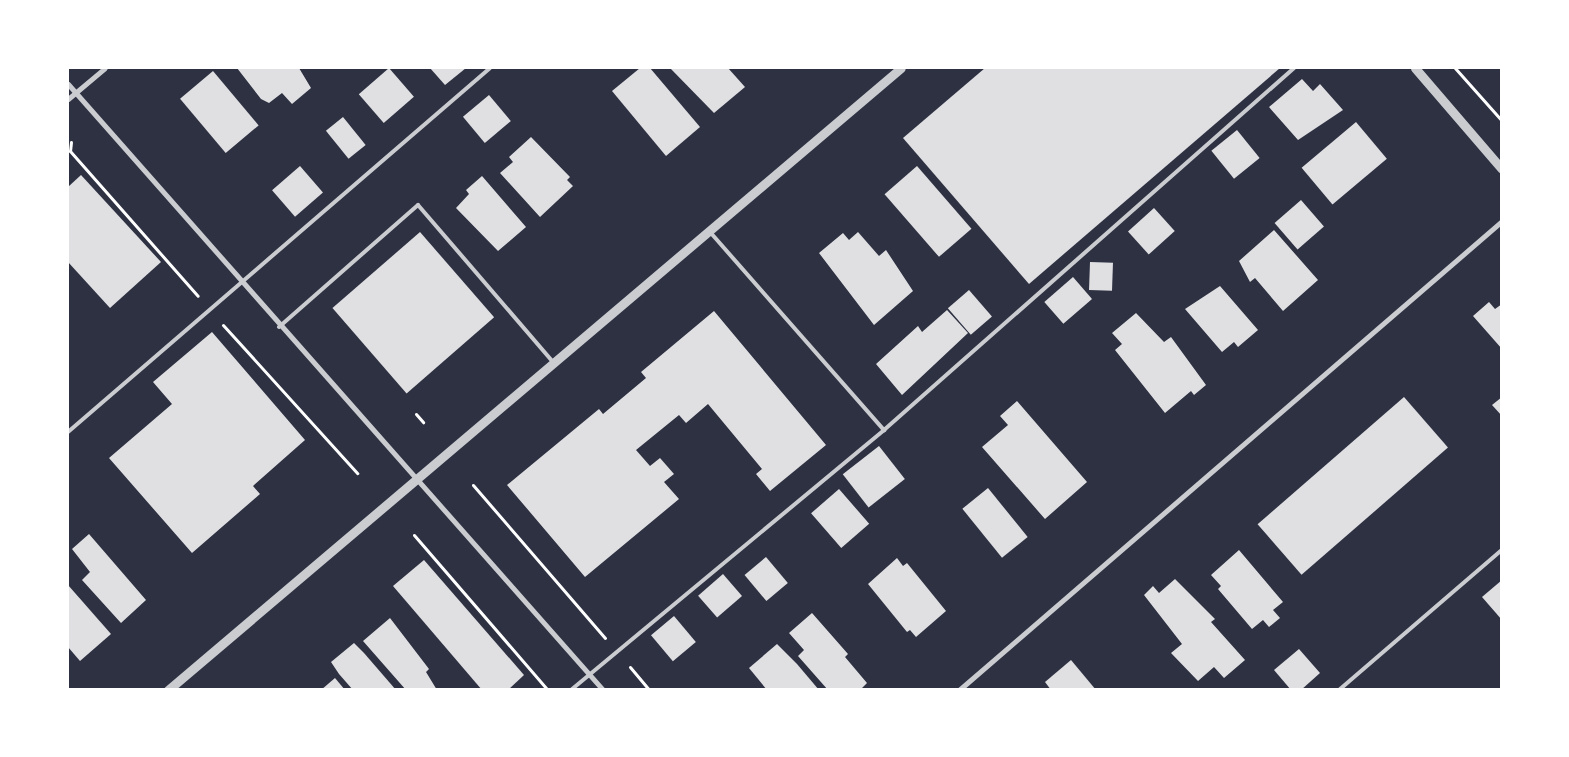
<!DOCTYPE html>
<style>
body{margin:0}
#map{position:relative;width:1569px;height:757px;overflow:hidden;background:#2d3142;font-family:Figtree,sans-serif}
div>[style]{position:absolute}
.building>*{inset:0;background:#e0e0e3;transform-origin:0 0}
.path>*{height:3px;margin:-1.5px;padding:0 1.5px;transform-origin:1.5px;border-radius:1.5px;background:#fff}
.service>*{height:4px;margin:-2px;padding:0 2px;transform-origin:2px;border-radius:2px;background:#caccd0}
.minor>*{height:5px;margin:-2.5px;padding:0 2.5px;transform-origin:2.5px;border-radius:2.5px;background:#caccd0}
.tertiary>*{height:9px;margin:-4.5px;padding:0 4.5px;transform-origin:4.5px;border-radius:4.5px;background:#caccd0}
span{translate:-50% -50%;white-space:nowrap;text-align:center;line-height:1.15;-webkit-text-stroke:4px #fff;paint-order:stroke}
.frame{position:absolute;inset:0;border:69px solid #fff;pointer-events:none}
</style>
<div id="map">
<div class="building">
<div style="clip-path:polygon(237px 68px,299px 68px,311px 88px,292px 104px,282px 93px,269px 103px,261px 99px)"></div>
<div style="left:389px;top:68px;width:38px;height:40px;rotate:49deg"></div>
<div style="clip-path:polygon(430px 68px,466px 68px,445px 85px)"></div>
<div style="clip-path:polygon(640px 68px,650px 68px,700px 127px,666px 156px,612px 91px)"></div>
<div style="clip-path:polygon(670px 68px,728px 68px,745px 87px,714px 113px)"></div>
<div style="clip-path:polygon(985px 68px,1280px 68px,1029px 284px,903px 138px)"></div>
<div style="left:213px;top:71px;width:71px;height:43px;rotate:50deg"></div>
<div style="clip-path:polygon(1302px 79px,1313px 91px,1320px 84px,1343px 110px,1298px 140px,1269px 107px)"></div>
<div style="left:489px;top:95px;width:34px;height:34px;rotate:50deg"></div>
<div style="left:343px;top:117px;width:36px;height:22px;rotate:51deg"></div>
<div style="left:1356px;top:122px;width:48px;height:71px;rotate:50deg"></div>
<div style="left:1237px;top:130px;width:36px;height:33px;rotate:51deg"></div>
<div style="clip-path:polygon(531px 137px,570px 177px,567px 180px,573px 186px,540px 217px,500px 173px,513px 162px,509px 157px)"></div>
<div style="left:300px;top:166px;width:35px;height:37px;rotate:49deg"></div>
<div style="left:917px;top:166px;width:83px;height:43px;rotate:49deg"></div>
<div style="clip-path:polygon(81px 175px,161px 262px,110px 308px,68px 262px,68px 187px)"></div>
<div style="clip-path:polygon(482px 176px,526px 227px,498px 251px,456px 208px,469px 194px,466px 190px)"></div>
<div style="left:1301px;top:200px;width:35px;height:35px;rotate:49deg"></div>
<div style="left:1154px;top:208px;width:31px;height:35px;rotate:48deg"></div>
<div style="clip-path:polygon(1274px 230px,1318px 280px,1283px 311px,1255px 278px,1250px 282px,1239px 261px)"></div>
<div style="left:420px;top:232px;width:113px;height:116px;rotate:49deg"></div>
<div style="clip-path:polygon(858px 232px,879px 256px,886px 250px,913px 291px,874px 325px,819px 253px,843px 233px,849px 240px)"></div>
<div style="left:1090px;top:262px;width:23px;height:28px;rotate:2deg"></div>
<div style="left:1073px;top:277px;width:29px;height:38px;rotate:49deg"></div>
<div style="clip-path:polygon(1220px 286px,1258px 330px,1238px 347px,1234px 342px,1222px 352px,1185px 309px)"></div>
<div style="left:969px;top:290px;width:35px;height:28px;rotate:49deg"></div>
<div style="clip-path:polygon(1489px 302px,1495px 309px,1502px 304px,1502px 349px,1473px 316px)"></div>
<div style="clip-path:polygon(947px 310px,968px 333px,902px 395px,876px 364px,918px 326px,922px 332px)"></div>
<div style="clip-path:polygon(714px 311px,826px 445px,770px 491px,756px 474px,762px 469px,708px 404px,686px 423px,679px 415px,636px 450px,650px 466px,660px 458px,674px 474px,664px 482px,679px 499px,585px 577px,507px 485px,599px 409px,603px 414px,646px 378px,641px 372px)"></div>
<div style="clip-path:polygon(1136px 313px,1164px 342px,1171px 337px,1206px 385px,1194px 395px,1191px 391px,1165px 413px,1115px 350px,1122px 344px,1112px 333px)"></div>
<div style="clip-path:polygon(212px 332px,305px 440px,253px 486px,260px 494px,192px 553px,109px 458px,172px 404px,153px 382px)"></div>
<div style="left:1404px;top:397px;width:67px;height:194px;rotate:49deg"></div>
<div style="clip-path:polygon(1502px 397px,1502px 416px,1492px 405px)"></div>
<div style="clip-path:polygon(1017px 401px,1087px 482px,1045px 519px,982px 447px,1008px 425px,1000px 416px)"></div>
<div style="left:879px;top:446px;width:42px;height:46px;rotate:52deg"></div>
<div style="left:988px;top:488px;width:63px;height:33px;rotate:51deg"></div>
<div style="left:839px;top:489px;width:46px;height:37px;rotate:49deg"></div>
<div style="clip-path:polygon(89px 534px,146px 600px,121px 623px,82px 580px,90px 572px,72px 549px)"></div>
<div style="clip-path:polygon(1239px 550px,1283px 602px,1273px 610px,1280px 618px,1269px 627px,1263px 620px,1252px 629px,1218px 589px,1221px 586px,1211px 575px)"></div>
<div style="left:766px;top:557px;width:34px;height:28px;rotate:50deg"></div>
<div style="clip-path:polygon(897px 558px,903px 566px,907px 563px,946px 611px,916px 637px,910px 630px,907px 632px,868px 584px)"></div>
<div style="clip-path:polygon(424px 560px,524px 675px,508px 690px,482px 690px,393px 586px)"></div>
<div style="left:723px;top:574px;width:29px;height:33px;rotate:49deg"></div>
<div style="clip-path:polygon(1175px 579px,1215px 619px,1211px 622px,1245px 660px,1224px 678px,1214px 667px,1198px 681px,1171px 653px,1182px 644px,1144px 595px,1153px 586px,1159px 593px)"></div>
<div style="clip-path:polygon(1502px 580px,1502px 620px,1482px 597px)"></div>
<div style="clip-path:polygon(68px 585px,111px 634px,80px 661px,68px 647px)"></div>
<div style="clip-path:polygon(812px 613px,848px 654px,845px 657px,867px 683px,860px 690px,828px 690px,798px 656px,804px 650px,789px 633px)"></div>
<div style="left:674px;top:616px;width:34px;height:30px;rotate:50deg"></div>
<div style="clip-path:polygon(390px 618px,429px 669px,426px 672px,437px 690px,406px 690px,363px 641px)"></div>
<div style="clip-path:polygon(354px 643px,364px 653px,396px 690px,353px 690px,339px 674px,331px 662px)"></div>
<div style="clip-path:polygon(777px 644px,797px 664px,819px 690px,767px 690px,749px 668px)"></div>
<div style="clip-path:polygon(1299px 649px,1320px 673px,1301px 690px,1291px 690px,1274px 670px)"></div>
<div style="clip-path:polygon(1071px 660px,1096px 690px,1051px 690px,1045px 682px)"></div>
<div style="clip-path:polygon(335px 678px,345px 690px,321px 690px)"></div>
</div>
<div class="path">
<div style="left:1455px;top:68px;width:71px;rotate:48.4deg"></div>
<div style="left:71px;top:142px;width:9px;rotate:96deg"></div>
<div style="left:70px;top:151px;width:193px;rotate:48.6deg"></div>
<div style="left:223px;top:325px;width:200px;rotate:47.8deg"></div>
<div style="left:416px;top:414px;width:11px;rotate:49deg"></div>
<div style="left:473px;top:485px;width:202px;rotate:49.2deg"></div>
<div style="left:414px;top:535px;width:205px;rotate:49.2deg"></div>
<div style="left:630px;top:667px;width:30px;rotate:50deg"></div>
</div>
<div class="service">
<div style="left:710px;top:232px;width:264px;rotate:48.7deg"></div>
<div style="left:279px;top:327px;width:185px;rotate:-41.3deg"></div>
<div style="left:418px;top:205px;width:207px;rotate:49.3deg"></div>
<div style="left:68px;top:432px;width:557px;rotate:-40.78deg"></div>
<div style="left:571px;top:690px;width:407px;rotate:-39.7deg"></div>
<div style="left:884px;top:430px;width:547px;rotate:-41.44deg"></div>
<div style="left:1339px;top:690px;width:215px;rotate:-40.7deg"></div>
</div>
<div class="minor">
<div style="left:68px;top:84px;width:808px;rotate:48.56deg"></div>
<div style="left:68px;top:99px;width:48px;rotate:-40deg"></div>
<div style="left:959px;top:690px;width:718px;rotate:-40.82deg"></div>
</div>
<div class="tertiary">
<div style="left:1415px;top:68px;width:133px;rotate:49.3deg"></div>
<div style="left:168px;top:690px;width:961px;rotate:-40.32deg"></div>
</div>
<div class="frame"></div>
</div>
